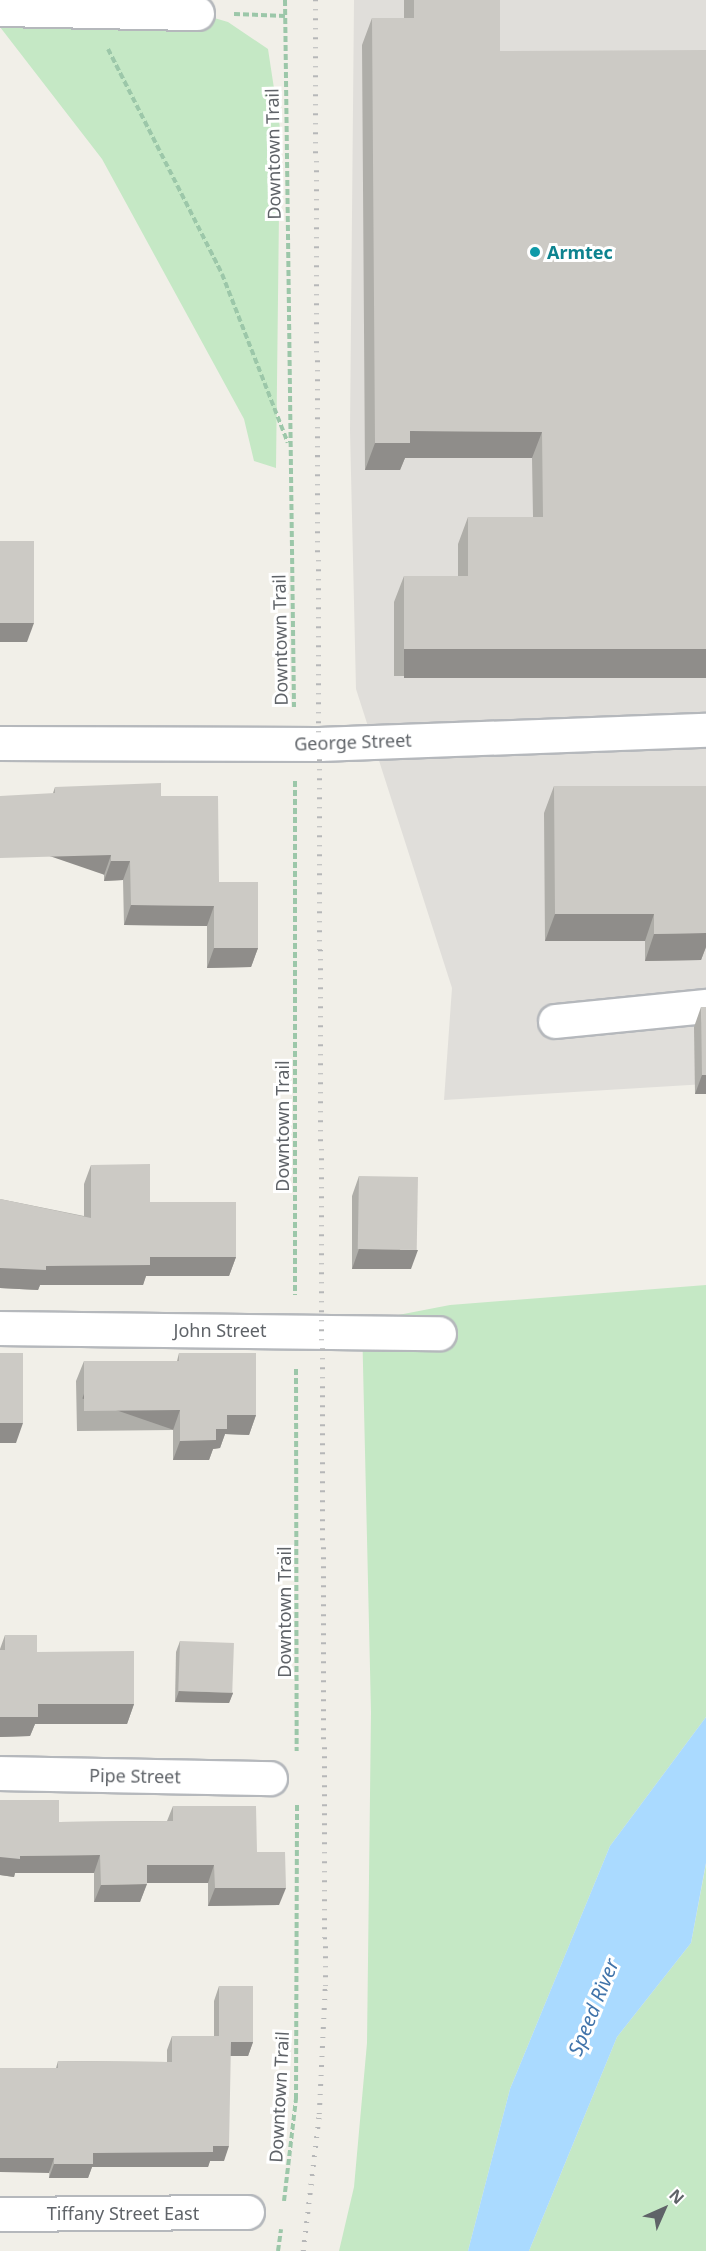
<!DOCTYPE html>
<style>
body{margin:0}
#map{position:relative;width:706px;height:2251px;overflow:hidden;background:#f1efe8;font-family:"Noto Sans",sans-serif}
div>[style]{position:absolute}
.industrial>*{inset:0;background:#e0deda}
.green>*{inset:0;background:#c5e8c5}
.water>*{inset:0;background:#aadaff}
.path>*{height:4px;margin-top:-2px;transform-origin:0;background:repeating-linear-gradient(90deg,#9cc7a9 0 6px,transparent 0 9px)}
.roads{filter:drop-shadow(2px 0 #b5b8bc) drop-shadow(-2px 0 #b5b8bc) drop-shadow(0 2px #b5b8bc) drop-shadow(0 -2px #b5b8bc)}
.minor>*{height:33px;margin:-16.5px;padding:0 16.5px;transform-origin:16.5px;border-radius:16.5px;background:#fff}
.rail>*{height:4.5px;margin-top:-2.25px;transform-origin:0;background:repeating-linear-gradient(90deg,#b6b7b8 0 1.5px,transparent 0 9.5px)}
.wall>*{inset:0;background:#afaea9}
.shaded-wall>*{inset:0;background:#8f8d8a;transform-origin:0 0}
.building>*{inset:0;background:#cccac5;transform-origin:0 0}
.dots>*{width:16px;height:16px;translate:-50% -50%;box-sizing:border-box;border:3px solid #fff;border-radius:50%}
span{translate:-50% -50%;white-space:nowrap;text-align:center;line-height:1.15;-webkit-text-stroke:6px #fff;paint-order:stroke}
.street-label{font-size:18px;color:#5f6368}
.culture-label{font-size:18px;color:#0d838f;font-weight:700}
.left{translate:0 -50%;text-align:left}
.water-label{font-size:20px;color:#4174aa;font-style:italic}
.north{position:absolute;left:634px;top:2179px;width:60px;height:60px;-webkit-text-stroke:4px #fff;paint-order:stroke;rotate:45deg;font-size:16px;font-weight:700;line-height:24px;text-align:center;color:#5f6368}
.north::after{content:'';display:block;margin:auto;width:21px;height:27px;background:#5f6368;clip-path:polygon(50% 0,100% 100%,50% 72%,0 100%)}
</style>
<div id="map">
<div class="industrial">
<div style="clip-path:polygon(354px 0,706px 0,706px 1084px,444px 1100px,452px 988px,356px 689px,350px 430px)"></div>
</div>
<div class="green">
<div style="clip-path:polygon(0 0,197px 13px,228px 22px,268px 49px,280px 128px,276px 468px,254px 461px,244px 419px,102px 159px,0 27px)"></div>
<div style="clip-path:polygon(706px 1285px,706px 1717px,610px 1846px,510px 2089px,468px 2251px,339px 2251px,354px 2187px,367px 2043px,371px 1712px,362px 1322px,450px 1305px)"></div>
<div style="clip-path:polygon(706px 1864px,706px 2251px,529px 2251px,617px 2037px,691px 1943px)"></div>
</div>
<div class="water">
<div style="clip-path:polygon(706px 1717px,706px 1863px,691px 1943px,617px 2037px,529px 2251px,468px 2251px,510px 2089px,610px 1846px)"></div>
</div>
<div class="path">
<div style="left:285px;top:0;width:707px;rotate:89.27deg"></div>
<div style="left:234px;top:14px;width:51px;rotate:2.2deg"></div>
<div style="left:108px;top:49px;width:252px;rotate:63.1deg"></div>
<div style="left:222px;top:274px;width:181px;rotate:68.7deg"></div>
<div style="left:295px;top:781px;width:514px;rotate:90deg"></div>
<div style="left:296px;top:1369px;width:382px;rotate:89.9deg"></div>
<div style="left:284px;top:2201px;width:103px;rotate:-83.3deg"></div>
<div style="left:296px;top:2099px;width:295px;rotate:-89.8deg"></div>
<div style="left:278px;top:2251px;width:22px;rotate:-82deg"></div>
</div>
<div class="roads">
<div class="minor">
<div style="left:0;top:9px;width:197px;rotate:1.2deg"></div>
<div style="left:0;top:743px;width:319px;rotate:0.2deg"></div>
<div style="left:319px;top:744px;width:387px;rotate:-2.1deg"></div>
<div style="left:555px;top:1021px;width:152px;rotate:-5.7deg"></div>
<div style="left:0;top:1328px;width:439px;rotate:0.7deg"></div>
<div style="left:0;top:1773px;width:270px;rotate:1.1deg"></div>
<div style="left:0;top:2214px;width:247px;rotate:-0.5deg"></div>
</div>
</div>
<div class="rail">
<div style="left:303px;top:2251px;width:138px;rotate:-83.3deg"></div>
<div style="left:319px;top:2114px;width:128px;rotate:-87.3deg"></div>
<div style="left:325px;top:1986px;width:1986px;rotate:-90.29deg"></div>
</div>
<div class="wall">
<div style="clip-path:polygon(404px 0,500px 0,500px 51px,706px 675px,394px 676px,394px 602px,404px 576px,458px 576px,458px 544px,468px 517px,533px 517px,532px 458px,405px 458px,400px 470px,365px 470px,362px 45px,372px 18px,404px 18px)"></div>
<div style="clip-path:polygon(554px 786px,706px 786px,706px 947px,701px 960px,645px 961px,645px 941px,545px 941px,544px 813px)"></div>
<div style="clip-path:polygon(55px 787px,161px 796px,219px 882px,258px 948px,251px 967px,207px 968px,207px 926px,124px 925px,123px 880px,104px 881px,104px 875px,53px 793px)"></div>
<div style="clip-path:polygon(701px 1007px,706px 1094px,695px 1094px,694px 1027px)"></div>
<div style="clip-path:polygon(91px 1165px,236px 1257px,229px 1276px,146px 1276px,143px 1285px,40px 1285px,38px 1290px,0 1288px,0 1199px,84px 1216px,84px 1184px)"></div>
<div style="clip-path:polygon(359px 1176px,411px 1269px,352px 1269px,352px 1196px)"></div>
<div style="clip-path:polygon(179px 1353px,256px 1415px,249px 1435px,225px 1434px,220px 1448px,213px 1449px,209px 1460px,173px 1460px,173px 1430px,77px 1431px,76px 1381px,84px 1361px,177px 1361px)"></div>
<div style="clip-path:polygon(5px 1635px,134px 1704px,127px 1724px,35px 1724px,30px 1736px,0 1737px,0 1649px)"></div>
<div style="clip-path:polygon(180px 1641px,233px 1693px,229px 1703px,175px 1702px,176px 1652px)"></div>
<div style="clip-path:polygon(173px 1806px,257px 1852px,279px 1905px,208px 1906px,208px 1883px,147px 1883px,140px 1902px,94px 1902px,94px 1873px,15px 1873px,14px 1877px,0 1875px,59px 1822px,167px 1821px)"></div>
<div style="clip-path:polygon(219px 1986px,253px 2042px,248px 2056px,230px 2056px,224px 2161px,210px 2161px,208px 2167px,92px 2167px,88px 2178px,49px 2178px,56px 2068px,58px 2061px,167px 2062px,167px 2050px,172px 2036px,214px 2036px,214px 2001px)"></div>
</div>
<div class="shaded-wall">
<div style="clip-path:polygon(410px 431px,542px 432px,532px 458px,405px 458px,400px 470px,365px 470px,375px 443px)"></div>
<div style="clip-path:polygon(0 623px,34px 623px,27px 642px,0 642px)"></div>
<div style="left:404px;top:649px;width:302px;height:29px"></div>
<div style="left:111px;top:855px;width:21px;height:111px;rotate:109deg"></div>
<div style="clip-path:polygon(111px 861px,130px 861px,123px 880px,104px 881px)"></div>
<div style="clip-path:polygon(131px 905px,214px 906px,207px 926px,124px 925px)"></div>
<div style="clip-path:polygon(555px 914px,654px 914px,645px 941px,545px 941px)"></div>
<div style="clip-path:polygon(706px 933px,706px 947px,701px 960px,645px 961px,654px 934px)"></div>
<div style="clip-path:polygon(214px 948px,258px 948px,251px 967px,207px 968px)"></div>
<div style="clip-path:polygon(702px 1075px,706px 1075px,706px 1094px,695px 1094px)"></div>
<div style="clip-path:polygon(359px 1249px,418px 1250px,411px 1269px,352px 1269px)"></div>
<div style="clip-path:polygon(150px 1257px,236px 1257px,229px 1276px,146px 1276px,143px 1285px,40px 1285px,38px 1290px,0 1288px,0 1268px,46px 1266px)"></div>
<div style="left:180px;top:1410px;width:21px;height:96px;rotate:109deg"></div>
<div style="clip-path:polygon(227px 1415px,256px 1415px,249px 1435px,225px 1434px,220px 1448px,213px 1449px,209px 1460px,173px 1460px,180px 1441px,216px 1429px)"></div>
<div style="clip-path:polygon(0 1423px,23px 1423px,16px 1443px,0 1443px)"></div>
<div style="clip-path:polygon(179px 1691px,233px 1693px,229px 1703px,175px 1702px)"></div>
<div style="clip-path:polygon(38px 1704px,134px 1704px,127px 1724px,35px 1724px,30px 1736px,0 1737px,0 1717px)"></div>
<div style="clip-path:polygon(100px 1855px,94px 1873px,15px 1873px,14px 1877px,0 1875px,0 1857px,20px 1856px)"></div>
<div style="clip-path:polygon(147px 1865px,214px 1865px,208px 1883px,140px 1883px)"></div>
<div style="clip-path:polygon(147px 1884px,140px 1902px,94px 1902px,101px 1885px)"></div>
<div style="clip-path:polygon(215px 1888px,286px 1888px,279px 1905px,208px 1906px)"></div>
<div style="clip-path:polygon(231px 2042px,253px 2042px,248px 2056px,225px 2056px)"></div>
<div style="clip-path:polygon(213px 2146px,229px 2146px,224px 2161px,210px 2161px,208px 2167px,92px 2167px,88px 2178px,49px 2178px,54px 2164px,93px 2153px)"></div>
<div style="clip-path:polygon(0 2158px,54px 2158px,49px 2173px,0 2172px)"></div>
</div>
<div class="building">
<div style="clip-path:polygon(414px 0,500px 0,500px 51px,706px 50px,706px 649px,404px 649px,404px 576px,468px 576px,468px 517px,543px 517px,542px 432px,410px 431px,410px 443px,375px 443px,372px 18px,414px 18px)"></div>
<div style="left:0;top:541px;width:34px;height:82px"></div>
<div style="clip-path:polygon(161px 783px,161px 796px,218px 796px,219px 882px,258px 882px,258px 948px,214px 948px,214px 906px,131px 905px,130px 861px,111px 861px,111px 855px,0 858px,0 796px,55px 793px,55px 787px)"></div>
<div style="clip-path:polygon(554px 786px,706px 786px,706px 933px,654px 934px,654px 914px,555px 914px)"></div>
<div style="clip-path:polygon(701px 1007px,706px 1007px,706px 1075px,702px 1075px)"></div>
<div style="clip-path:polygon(150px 1164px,150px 1202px,236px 1202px,236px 1257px,150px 1257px,150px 1265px,46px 1266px,46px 1270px,0 1268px,0 1199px,91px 1218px,91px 1165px)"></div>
<div style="left:359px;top:1176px;width:59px;height:73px;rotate:1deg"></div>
<div style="left:0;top:1353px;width:23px;height:70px"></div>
<div style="clip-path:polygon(179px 1353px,256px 1353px,256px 1415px,227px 1415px,227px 1429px,216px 1429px,216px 1440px,180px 1441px,180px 1410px,84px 1411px,84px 1361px,179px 1361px)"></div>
<div style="clip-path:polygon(5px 1635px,37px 1635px,37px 1652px,134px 1651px,134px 1704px,38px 1704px,38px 1717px,0 1717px,0 1650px,5px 1650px)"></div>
<div style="left:180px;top:1641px;width:54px;height:50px;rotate:2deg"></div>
<div style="clip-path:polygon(0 1800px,59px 1800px,59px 1822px,173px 1821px,173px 1806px,256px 1806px,257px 1852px,285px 1852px,286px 1888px,215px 1888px,214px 1865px,147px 1865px,147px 1884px,101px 1885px,100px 1855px,20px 1856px,20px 1859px,0 1857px)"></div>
<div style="clip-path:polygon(219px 1986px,253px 1986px,253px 2042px,231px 2042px,229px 2146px,213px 2146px,213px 2152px,93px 2153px,93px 2164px,54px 2164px,54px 2158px,0 2158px,0 2068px,58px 2068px,58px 2061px,172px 2062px,172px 2036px,219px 2036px)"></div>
</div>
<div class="dots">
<div style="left:535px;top:252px;background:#0f9aa8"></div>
</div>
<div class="street-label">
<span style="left:273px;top:154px;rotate:-91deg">Downtown Trail</span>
<span style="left:280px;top:640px;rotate:-91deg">Downtown Trail</span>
<span style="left:353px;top:742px;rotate:-2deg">George Street</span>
<span style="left:282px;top:1126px;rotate:-90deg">Downtown Trail</span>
<span style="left:220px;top:1330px">John Street</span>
<span style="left:284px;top:1612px;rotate:-90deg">Downtown Trail</span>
<span style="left:135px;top:1776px;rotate:1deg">Pipe Street</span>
<span style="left:279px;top:2097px;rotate:-87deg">Downtown Trail</span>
<span style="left:123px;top:2213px">Tiffany Street East</span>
</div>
<div class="culture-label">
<span class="left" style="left:547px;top:252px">Armtec</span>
</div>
<div class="water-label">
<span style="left:593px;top:2007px;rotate:-68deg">Speed River</span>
</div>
<div class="north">N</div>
</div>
